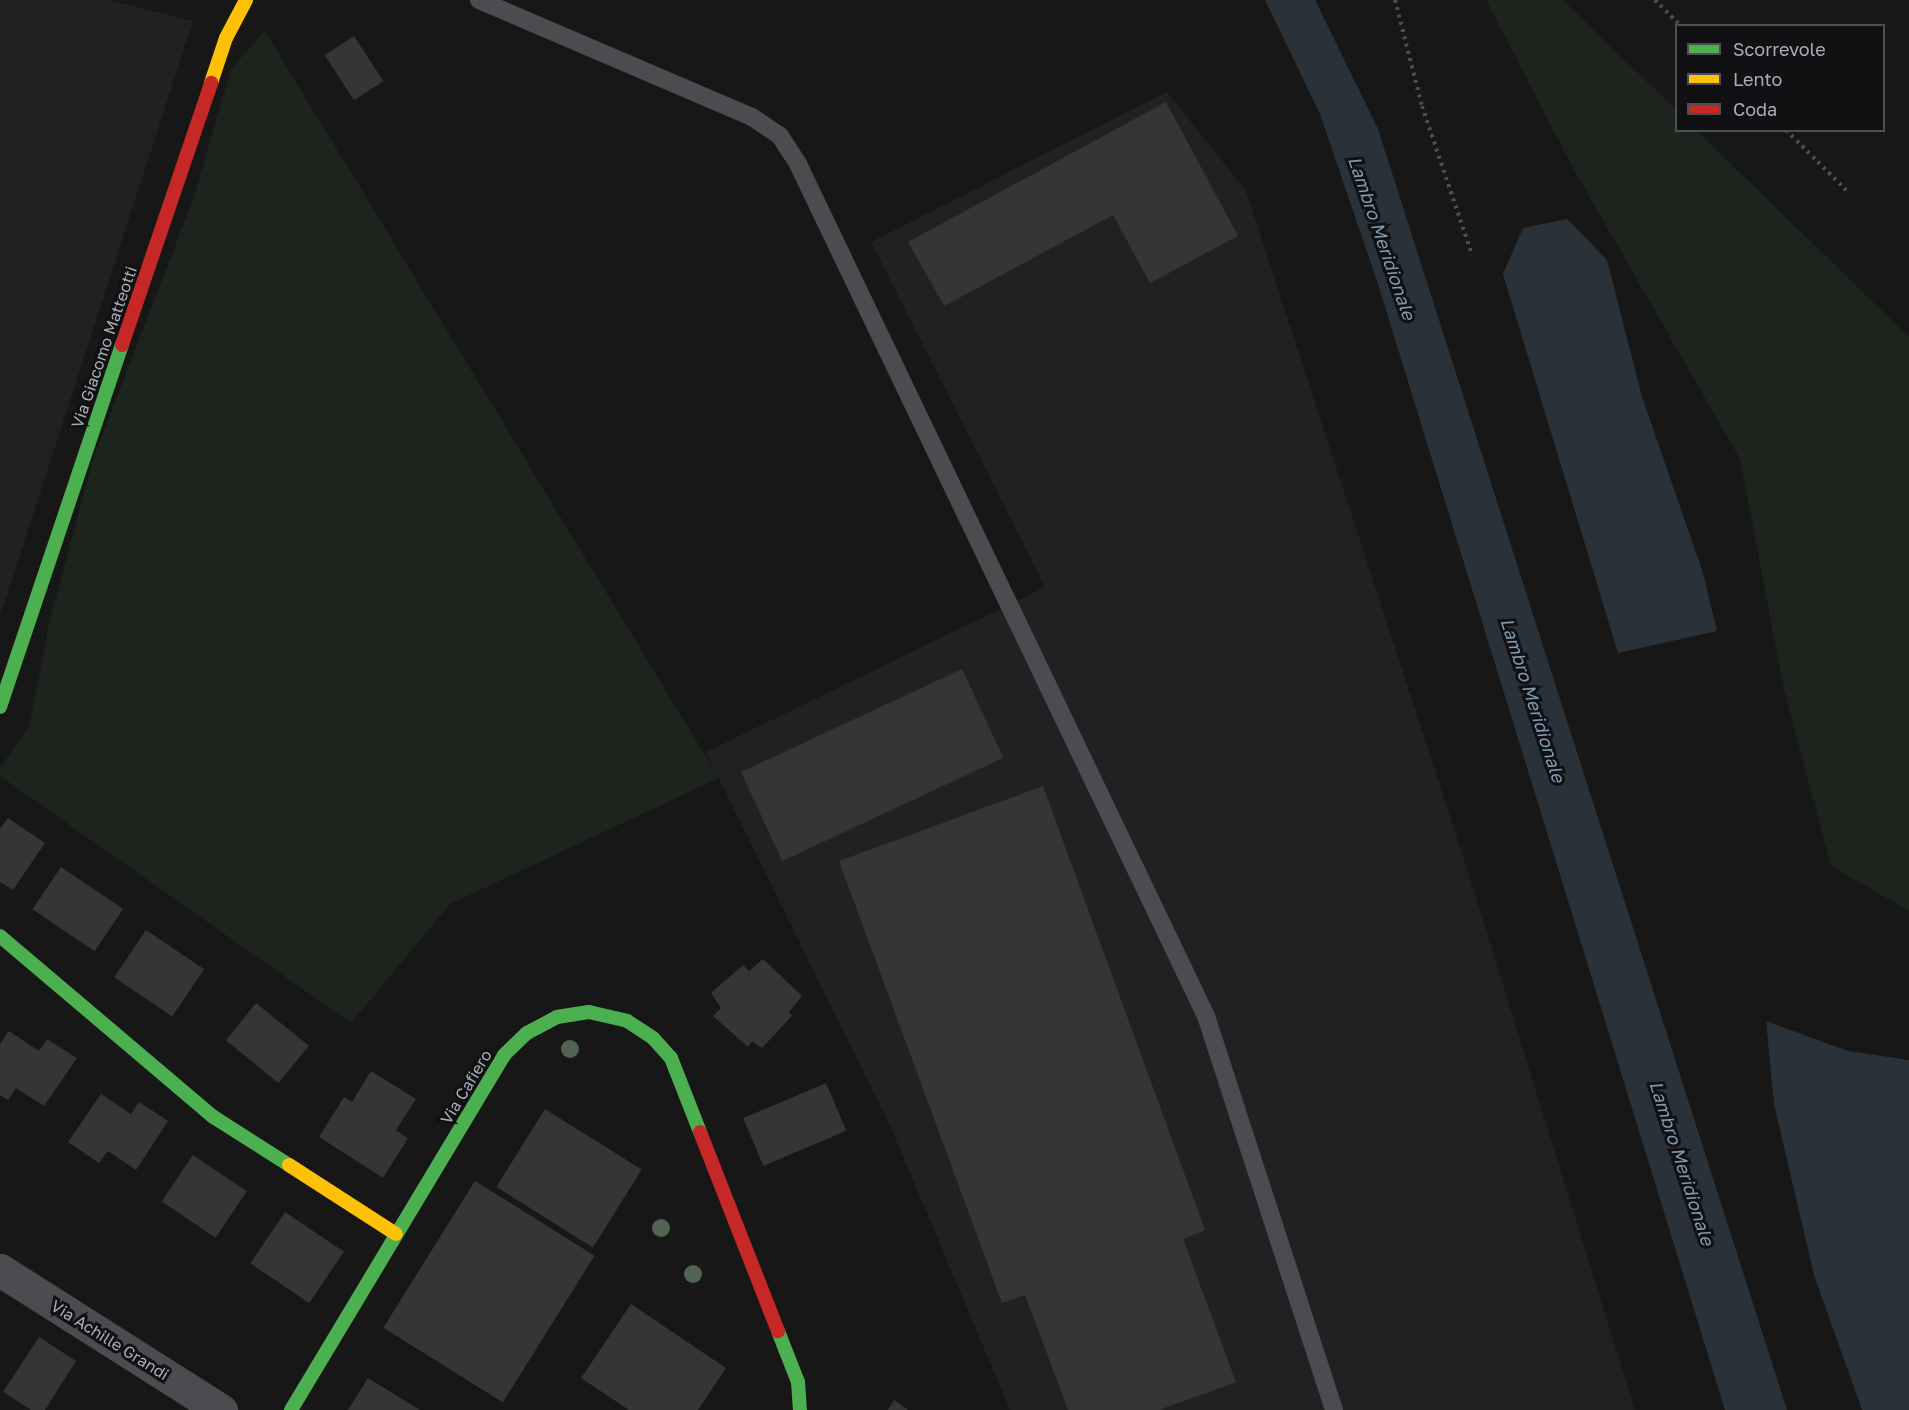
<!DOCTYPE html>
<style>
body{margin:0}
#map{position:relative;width:1909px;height:1410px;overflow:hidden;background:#171717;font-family:"Golos Text",sans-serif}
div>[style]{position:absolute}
.built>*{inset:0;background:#212123}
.green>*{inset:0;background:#1d241e}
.water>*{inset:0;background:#2a3239}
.building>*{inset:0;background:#353536;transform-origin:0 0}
.path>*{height:4px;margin-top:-2px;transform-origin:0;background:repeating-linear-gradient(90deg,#4d4e52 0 3px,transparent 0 7.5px)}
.lane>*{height:18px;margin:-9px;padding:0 9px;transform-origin:9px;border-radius:9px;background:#4b4c50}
.street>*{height:33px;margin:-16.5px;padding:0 16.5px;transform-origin:16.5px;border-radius:16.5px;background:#4b4c50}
.fast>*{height:14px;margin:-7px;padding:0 7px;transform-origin:7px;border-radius:7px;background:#4caf50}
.slow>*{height:14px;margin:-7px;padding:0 7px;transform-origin:7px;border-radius:7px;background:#ffc107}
.jam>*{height:14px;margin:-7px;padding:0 7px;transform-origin:7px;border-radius:7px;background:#c62828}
.trees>*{width:18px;height:18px;margin:-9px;border-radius:50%;background:#506451}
span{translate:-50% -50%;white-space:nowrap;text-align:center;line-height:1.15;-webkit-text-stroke:6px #111113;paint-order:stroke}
.street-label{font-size:16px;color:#a8adb8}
.water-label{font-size:18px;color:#7f9bb3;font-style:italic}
.legend{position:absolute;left:1675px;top:24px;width:210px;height:108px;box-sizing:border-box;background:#111113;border:2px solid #4d4f55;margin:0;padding:8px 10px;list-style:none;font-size:18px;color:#a8adb8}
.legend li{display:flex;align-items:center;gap:12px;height:30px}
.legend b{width:30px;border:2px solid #4d4f55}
</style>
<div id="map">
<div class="built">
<div style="clip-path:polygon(0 0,109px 0,193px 21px,0 617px)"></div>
<div style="clip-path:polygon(1167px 92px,1246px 191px,1463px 856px,1635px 1410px,1010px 1410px,891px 1128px,706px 752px,1045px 587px,871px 242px)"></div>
</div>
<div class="green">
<div style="clip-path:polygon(1486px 0,1563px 0,1676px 110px,1676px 130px,1697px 131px,1909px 337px,1909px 911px,1831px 866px,1784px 690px,1740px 459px,1573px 168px)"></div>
<div style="clip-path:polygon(265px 31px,719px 778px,450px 904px,351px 1023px,0 776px,0 768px,29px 726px,49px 624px,94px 456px,193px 200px,231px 69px)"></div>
</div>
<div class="water">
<div style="clip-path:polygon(1265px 0,1315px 0,1378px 129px,1787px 1410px,1725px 1410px,1378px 284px,1320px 114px)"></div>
<div style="clip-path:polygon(1567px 219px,1607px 260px,1642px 397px,1703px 573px,1717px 631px,1618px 653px,1503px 274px,1523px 228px)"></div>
<div style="clip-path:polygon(1766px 1021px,1848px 1051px,1909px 1060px,1909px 1410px,1862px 1410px,1814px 1275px,1774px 1104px)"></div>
</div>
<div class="building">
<div style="left:354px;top:36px;width:54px;height:35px;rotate:57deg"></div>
<div style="clip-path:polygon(1166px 102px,1238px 236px,1150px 283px,1113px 215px,944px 306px,908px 242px)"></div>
<div style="left:962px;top:669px;width:98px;height:244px;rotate:65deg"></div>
<div style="clip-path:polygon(1043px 786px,1205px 1230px,1183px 1239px,1236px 1382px,1159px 1410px,1068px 1410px,1025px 1295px,1002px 1303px,839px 861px)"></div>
<div style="clip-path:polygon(8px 818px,45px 843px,13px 890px,0 882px,0 829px)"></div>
<div style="left:61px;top:867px;width:75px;height:51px;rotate:34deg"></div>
<div style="left:146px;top:930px;width:70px;height:57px;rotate:34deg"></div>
<div style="clip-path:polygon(763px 959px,802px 996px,789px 1012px,792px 1016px,762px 1048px,752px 1041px,748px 1047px,713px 1016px,721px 1008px,711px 993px,743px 965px,749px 971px)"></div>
<div style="left:256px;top:1003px;width:68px;height:48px;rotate:39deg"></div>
<div style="clip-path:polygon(9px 1031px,39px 1051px,47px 1039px,77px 1058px,44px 1106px,16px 1088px,8px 1100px,0 1095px,0 1044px)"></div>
<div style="clip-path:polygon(371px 1071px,416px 1099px,396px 1130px,408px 1138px,383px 1178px,319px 1137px,344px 1097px,352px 1102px)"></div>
<div style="left:826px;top:1083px;width:52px;height:90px;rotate:67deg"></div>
<div style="clip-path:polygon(101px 1094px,131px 1114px,139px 1102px,168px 1121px,136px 1170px,108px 1151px,99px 1163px,68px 1142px)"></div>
<div style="left:545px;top:1109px;width:114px;height:92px;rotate:32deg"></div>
<div style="left:193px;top:1155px;width:65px;height:56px;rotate:34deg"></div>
<div style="left:475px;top:1181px;width:141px;height:173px;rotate:32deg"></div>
<div style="left:285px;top:1212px;width:71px;height:62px;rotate:34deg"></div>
<div style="clip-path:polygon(631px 1304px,726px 1368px,698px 1410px,629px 1410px,581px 1378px)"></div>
<div style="clip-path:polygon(39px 1337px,76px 1361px,45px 1410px,31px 1410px,3px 1392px)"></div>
<div style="clip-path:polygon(368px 1378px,420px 1410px,348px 1410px)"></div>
<div style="clip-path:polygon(894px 1400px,908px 1410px,888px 1410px)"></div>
</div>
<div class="path">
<div style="left:1395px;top:0;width:109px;rotate:75.7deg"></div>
<div style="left:1422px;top:106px;width:157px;rotate:71.4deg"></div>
<div style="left:1655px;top:0;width:37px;rotate:45deg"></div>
<div style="left:1786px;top:130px;width:89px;rotate:45deg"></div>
</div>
<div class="lane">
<div style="left:479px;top:0;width:297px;rotate:23.2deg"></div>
<div style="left:752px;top:117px;width:34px;rotate:34deg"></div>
<div style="left:780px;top:136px;width:33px;rotate:57deg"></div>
<div style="left:798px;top:164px;width:945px;rotate:64.41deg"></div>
<div style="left:1206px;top:1016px;width:414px;rotate:72deg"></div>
</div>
<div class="street">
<div style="left:0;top:1270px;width:262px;rotate:32.4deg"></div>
</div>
<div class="fast">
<div style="left:0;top:707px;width:382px;rotate:-71.4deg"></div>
<div style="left:0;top:936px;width:278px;rotate:40.3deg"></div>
<div style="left:212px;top:1116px;width:91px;rotate:32.5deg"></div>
<div style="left:778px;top:1331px;width:55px;rotate:68.6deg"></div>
<div style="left:798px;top:1382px;width:28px;rotate:86deg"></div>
<div style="left:291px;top:1410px;width:414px;rotate:-59deg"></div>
<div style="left:504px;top:1055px;width:32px;rotate:-44deg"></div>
<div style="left:527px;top:1033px;width:34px;rotate:-28deg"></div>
<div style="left:557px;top:1017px;width:32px;rotate:-9deg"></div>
<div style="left:589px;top:1012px;width:39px;rotate:13deg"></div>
<div style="left:627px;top:1021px;width:31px;rotate:33deg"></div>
<div style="left:653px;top:1038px;width:27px;rotate:48deg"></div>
<div style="left:671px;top:1058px;width:79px;rotate:68.6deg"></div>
</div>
<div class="slow">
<div style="left:211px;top:83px;width:47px;rotate:-71.6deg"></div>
<div style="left:226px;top:38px;width:43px;rotate:-62.2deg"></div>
<div style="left:289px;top:1165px;width:127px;rotate:32.8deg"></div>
</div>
<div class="jam">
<div style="left:122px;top:345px;width:277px;rotate:-71.2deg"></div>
<div style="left:700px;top:1132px;width:214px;rotate:68.6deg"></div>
</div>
<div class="trees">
<div style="left:570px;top:1049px"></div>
<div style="left:661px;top:1228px"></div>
<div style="left:693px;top:1274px"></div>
</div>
<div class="street-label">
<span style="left:104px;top:347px;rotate:-71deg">Via Giacomo Matteotti</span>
<span style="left:466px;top:1087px;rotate:-59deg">Via Cafiero</span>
<span style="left:110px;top:1340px;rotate:32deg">Via Achille Grandi</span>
</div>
<div class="water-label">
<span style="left:1382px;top:238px;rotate:71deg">Lambro Meridionale</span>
<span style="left:1533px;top:700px;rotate:72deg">Lambro Meridionale</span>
<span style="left:1682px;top:1163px;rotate:72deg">Lambro Meridionale</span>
</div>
<ul class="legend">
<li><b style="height:8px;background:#4caf50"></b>Scorrevole</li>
<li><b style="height:8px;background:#ffc107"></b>Lento</li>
<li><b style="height:8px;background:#c62828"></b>Coda</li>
</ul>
</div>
